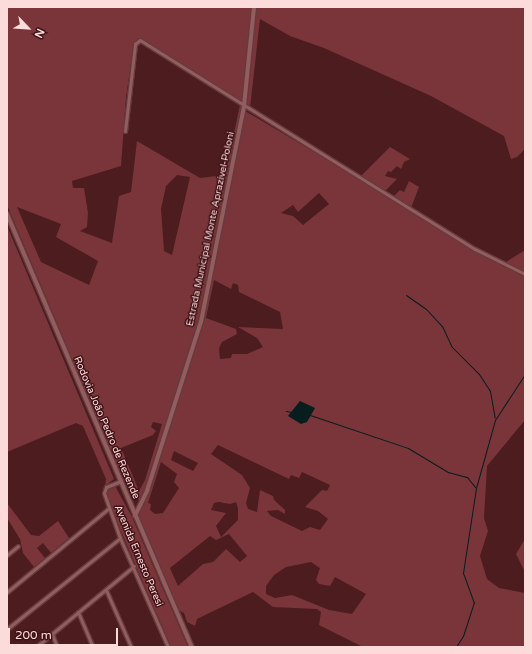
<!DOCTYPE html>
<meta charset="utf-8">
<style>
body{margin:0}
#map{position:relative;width:532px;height:654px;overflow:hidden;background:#4c1c1f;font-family:"Varela Round",sans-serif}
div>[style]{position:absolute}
.green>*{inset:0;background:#793539}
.water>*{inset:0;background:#071d1e}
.stream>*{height:1px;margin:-0.5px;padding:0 0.5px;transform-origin:0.5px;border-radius:0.5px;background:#071d1e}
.roads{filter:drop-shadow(1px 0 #643b3f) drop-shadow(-1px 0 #643b3f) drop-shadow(0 1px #643b3f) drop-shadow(0 -1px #643b3f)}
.minor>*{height:3px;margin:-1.5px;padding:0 1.5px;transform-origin:1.5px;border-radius:1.5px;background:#935d5d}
.tertiary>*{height:3.5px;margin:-1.75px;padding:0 1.75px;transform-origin:1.75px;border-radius:1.75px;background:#935d5d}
.secondary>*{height:4px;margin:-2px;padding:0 2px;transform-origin:2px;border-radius:2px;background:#935d5d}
span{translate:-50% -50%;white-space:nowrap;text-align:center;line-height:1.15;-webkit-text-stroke:3px #401216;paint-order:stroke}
.street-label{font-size:10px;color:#fcdbdb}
.frame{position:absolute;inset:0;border:8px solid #fcdbdb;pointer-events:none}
.north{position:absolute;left:8px;top:8px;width:40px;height:40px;-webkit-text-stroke:3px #401216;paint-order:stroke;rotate:115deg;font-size:11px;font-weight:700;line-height:16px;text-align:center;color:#fcdbdb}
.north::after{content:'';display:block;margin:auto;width:14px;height:18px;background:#fcdbdb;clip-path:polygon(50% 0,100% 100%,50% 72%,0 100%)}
.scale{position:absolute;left:8px;top:628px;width:110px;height:18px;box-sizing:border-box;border:2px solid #fcdbdb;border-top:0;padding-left:5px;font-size:12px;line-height:14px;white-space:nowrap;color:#fcdbdb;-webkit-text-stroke:3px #401216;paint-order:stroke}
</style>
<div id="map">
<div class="green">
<div style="clip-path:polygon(evenodd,7px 7px,253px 7px,243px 100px,240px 102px,137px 40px,134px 44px,126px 97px,121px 166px,72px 181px,73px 188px,84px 188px,88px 213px,87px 227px,80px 231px,112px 243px,119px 196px,131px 192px,137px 141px,200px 178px,225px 175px,240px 105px,242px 107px,200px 322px,141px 502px,127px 489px,7px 205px,7px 7px,177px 175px,190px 177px,172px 255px,164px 251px,161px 209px,166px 186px,177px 175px,7px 7px,17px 207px,61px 224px,56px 237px,98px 261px,89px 285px,41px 262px,17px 207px,7px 7px,153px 422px,162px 424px,145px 480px,139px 491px,121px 448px,153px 435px,156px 431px,151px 427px,153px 422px)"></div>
<div style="clip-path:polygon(256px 7px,525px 7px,525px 149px,517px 157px,511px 159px,504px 136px,431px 96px,324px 48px,290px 36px,260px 19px,250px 108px,245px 105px)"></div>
<div style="clip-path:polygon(evenodd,245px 111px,525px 277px,525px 420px,487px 466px,484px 518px,488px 531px,480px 556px,487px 579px,499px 588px,525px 593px,525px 647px,363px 647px,319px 625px,321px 612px,317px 609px,273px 607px,253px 592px,197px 619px,195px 626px,187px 622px,184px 613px,178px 610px,138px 517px,148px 492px,202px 322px,245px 111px,319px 193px,329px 204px,303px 225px,293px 216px,281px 213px,293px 205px,298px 212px,319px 193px,245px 111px,214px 280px,231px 289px,233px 283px,238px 285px,239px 292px,280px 312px,283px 329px,238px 327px,257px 338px,263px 347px,247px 354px,232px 354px,231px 358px,220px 359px,219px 348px,222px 342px,237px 334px,236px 329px,206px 318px,214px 280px,245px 111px,218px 445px,289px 479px,291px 475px,299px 478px,302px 472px,330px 485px,327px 491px,322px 490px,305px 507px,318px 511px,328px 519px,320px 530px,310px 527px,302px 531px,271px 516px,267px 511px,278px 510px,285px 514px,285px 510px,274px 500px,273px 496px,260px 490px,257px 512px,248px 509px,246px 503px,250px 488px,242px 475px,211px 454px,218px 445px,245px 111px,174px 451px,198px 463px,193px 471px,171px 460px,174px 451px,245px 111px,161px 462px,177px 474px,174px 482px,179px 488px,163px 513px,155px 514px,150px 510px,151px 504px,148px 503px,161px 462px,245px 111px,219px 502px,230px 504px,236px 502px,238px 508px,238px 520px,221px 537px,216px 526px,226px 513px,211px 510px,214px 503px,219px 502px,245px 111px,229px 534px,247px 556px,240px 562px,226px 549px,213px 562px,203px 564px,178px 586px,170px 568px,210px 536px,216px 540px,229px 534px,245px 111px,311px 562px,320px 568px,316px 580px,319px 584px,330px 586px,335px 577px,366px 594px,352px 614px,329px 610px,292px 595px,275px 598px,266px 594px,266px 586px,274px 575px,286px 567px,311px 562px)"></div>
<div style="clip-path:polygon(390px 147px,410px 159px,404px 162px,401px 169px,397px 166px,391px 172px,388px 171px,385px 176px,397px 179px,385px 191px,361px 176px)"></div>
<div style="clip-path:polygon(409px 181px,419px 187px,411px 208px,393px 197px,400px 190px,404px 192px)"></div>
<div style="clip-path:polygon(7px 226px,114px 479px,105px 486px,106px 479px,83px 426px,76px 423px,7px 452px)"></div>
<div style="clip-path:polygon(525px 250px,525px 272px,506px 262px)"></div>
<div style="clip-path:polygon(115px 486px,132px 517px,188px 647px,171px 647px,111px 508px,106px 491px)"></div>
<div style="clip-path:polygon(7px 503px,31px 535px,39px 536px,58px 521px,69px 538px,51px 553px,43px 543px,37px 548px,45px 558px,34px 567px,23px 553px,20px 539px,7px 518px)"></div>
<div style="clip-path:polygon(525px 539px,525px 572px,516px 554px)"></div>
</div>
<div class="water">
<div style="clip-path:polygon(300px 401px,315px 408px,307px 422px,301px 424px,288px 416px)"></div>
</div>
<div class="stream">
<div style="left:406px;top:295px;width:24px;rotate:35deg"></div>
<div style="left:426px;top:309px;width:23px;rotate:47deg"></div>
<div style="left:442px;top:326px;width:23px;rotate:65deg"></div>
<div style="left:452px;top:347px;width:38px;rotate:45deg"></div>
<div style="left:479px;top:374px;width:20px;rotate:57deg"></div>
<div style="left:490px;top:391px;width:27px;rotate:80deg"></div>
<div style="left:286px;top:411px;width:5px;rotate:11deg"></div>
<div style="left:310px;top:415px;width:103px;rotate:18.6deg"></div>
<div style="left:408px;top:448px;width:47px;rotate:31deg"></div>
<div style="left:448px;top:472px;width:20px;rotate:15deg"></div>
<div style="left:467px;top:477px;width:13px;rotate:51deg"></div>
<div style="left:456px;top:647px;width:13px;rotate:-58deg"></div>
<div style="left:463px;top:636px;width:35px;rotate:-72deg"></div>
<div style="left:474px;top:603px;width:32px;rotate:-110deg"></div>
<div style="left:463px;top:573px;width:86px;rotate:-81.3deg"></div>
<div style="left:476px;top:488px;width:71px;rotate:-74.4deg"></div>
<div style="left:495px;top:420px;width:55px;rotate:-56.9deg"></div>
</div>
<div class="roads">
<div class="minor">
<div style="left:125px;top:131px;width:88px;rotate:-83.4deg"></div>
<div style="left:135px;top:44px;width:6px;rotate:-39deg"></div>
<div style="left:140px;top:40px;width:395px;rotate:32deg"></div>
<div style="left:475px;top:249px;width:56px;rotate:26.6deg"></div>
<div style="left:121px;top:481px;width:16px;rotate:158deg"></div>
<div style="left:106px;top:487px;width:6px;rotate:108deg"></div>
<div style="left:104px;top:493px;width:48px;rotate:70.4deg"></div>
<div style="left:120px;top:538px;width:119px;rotate:66.2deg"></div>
<div style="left:7px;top:555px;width:14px;rotate:-39deg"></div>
<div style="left:106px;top:590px;width:62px;rotate:66.3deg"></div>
<div style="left:7px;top:592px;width:132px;rotate:-39.5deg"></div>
<div style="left:78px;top:612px;width:38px;rotate:67deg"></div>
<div style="left:7px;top:629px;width:145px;rotate:-38.8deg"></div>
<div style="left:52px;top:634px;width:14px;rotate:69deg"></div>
<div style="left:36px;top:647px;width:127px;rotate:-39.6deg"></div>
</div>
<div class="tertiary">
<div style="left:135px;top:516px;width:28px;rotate:-64deg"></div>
<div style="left:147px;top:491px;width:177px;rotate:-72.3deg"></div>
<div style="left:201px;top:322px;width:220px;rotate:-78.7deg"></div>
<div style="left:244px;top:106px;width:100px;rotate:-84.2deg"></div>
</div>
<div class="secondary">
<div style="left:7px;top:214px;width:471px;rotate:66.9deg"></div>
</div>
</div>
<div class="street-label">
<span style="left:211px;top:229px;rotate:-78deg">Estrada Municipal Monte Aprazível-Poloni</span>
<span style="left:106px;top:428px;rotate:67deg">Rodovia João Pedro de Rezende</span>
<span style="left:138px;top:556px;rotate:67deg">Avenida Ernesto Peresi</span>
</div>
<div class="frame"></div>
<div class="north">N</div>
<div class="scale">200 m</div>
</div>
